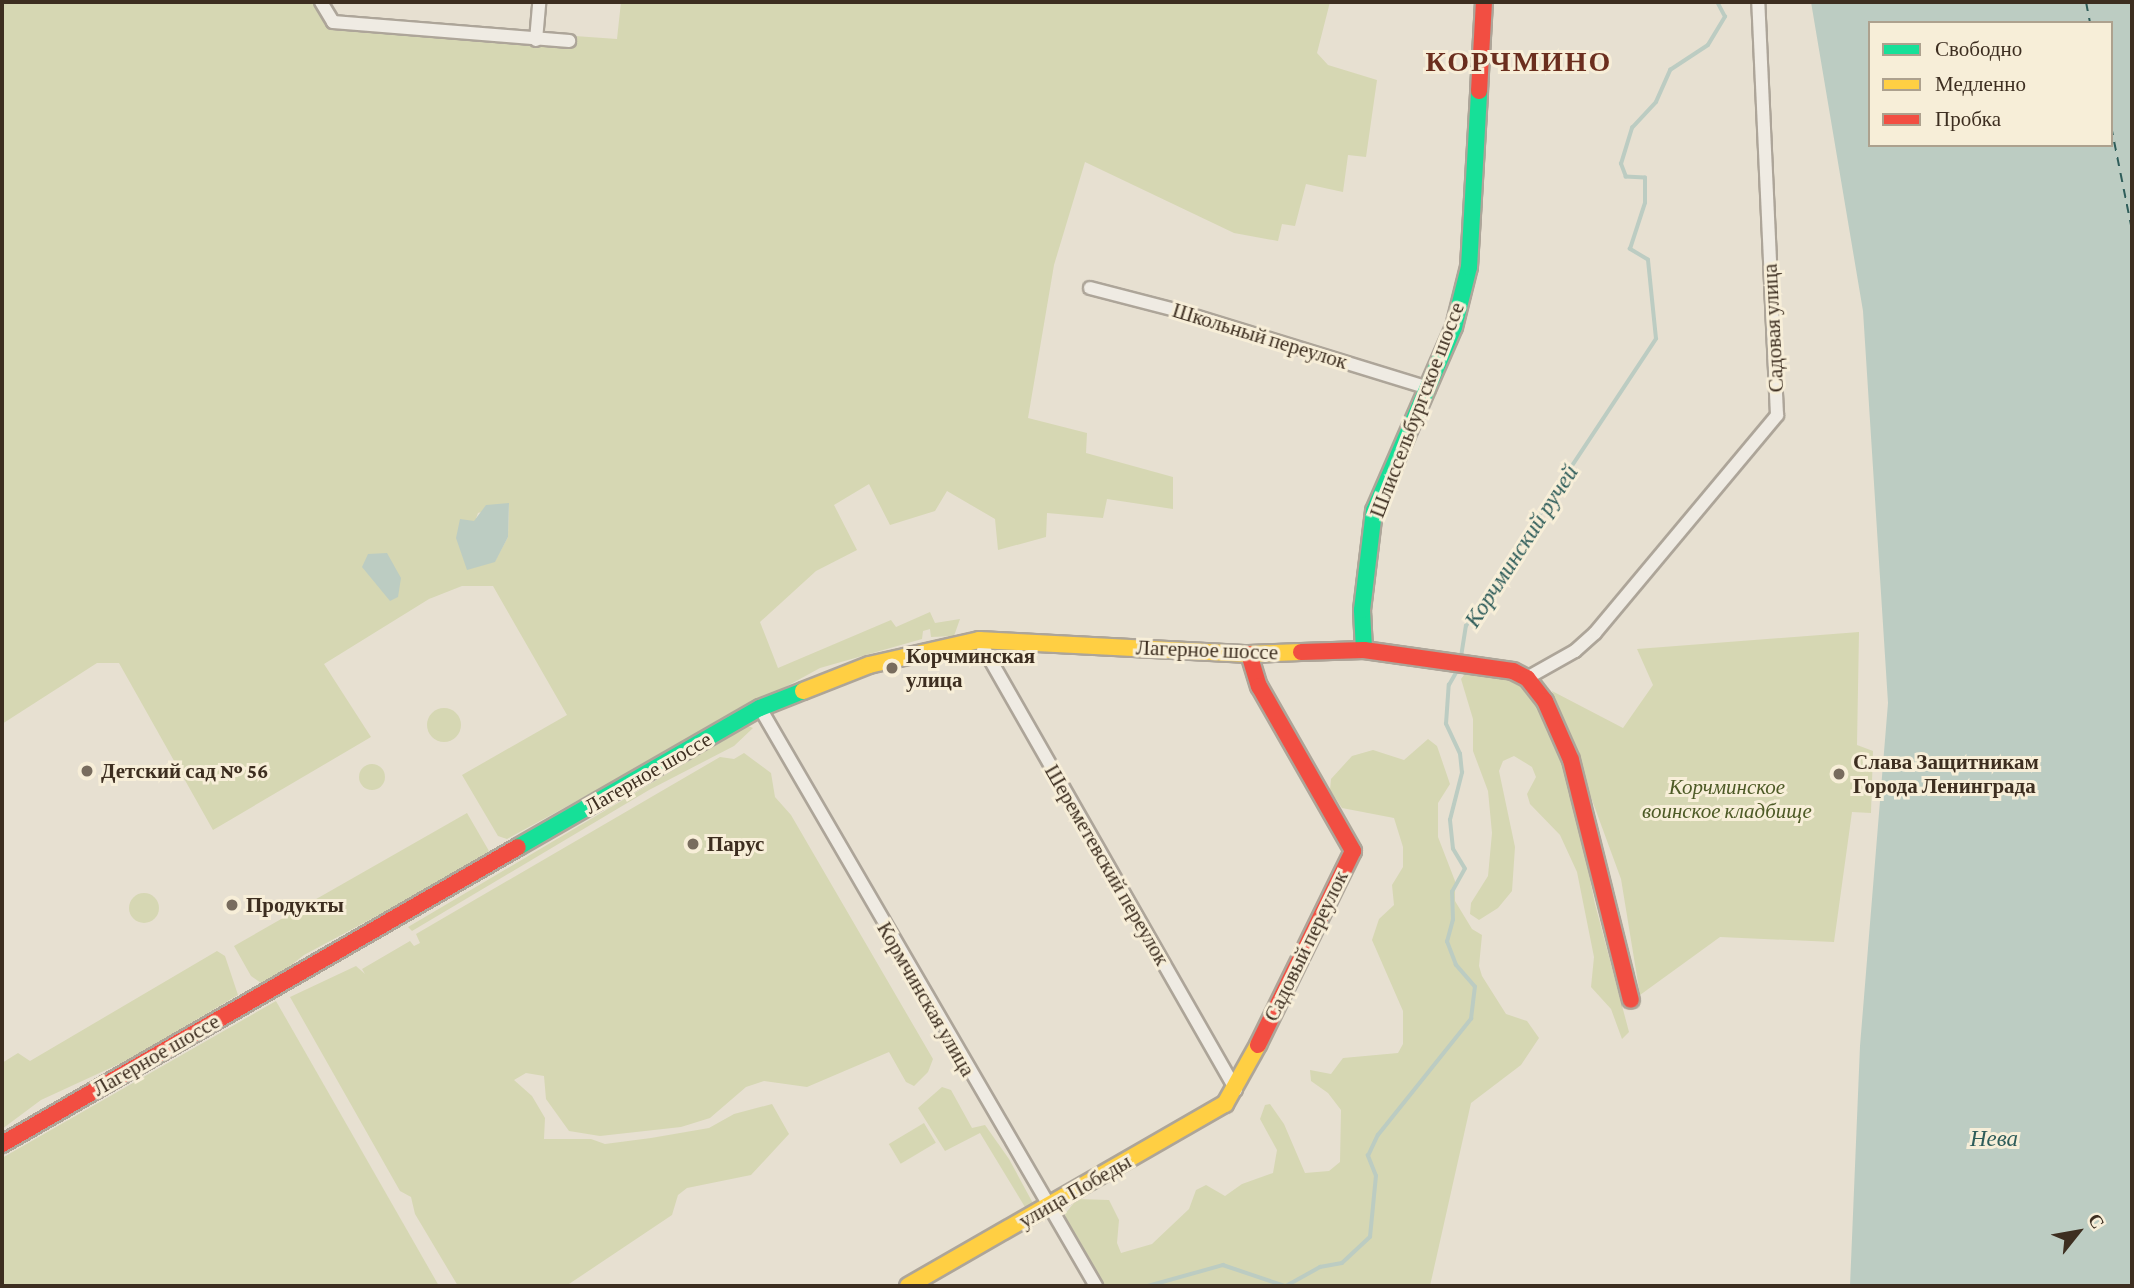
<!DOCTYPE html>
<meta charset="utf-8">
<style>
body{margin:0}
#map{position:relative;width:2134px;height:1288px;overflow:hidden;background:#e7e0d1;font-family:"Crimson Pro",serif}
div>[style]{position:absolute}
.green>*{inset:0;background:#d6d7b3;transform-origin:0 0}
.round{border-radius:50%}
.water>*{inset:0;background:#bcccc2}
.stream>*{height:3.5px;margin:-1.75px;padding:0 1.75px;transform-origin:1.75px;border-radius:1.75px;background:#bcccc2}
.ferry>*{height:2px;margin-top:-1px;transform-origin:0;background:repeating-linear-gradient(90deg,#2f5d5a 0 9px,transparent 0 16px)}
.roads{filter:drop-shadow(2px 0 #ada599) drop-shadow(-2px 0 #ada599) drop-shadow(0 2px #ada599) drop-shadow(0 -2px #ada599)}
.street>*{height:12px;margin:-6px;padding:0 6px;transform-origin:6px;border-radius:6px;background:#efebe3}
.fast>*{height:16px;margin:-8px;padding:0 8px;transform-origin:8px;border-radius:8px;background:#16e098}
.slow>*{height:16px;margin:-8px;padding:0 8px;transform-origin:8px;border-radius:8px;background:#ffcf43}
.jam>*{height:16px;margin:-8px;padding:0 8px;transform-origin:8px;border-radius:8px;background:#f24e42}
.dots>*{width:19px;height:19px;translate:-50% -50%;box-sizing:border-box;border:4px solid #f7eed8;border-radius:50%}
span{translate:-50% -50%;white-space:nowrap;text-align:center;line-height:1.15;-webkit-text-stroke:6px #f7eed8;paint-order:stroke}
.street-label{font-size:21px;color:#3d2e20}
.poi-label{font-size:21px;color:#3d2e20;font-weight:700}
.left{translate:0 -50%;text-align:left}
.park-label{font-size:21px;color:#4d5a26;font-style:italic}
.water-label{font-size:23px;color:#2f5d5a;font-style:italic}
.district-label{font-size:28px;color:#6b2e1e;font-weight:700;letter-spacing:2px}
.frame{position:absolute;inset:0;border:4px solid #3d2e20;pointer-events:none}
.legend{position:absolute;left:1868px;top:21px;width:245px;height:126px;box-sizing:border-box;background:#f7eed8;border:2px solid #ada18e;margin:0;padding:9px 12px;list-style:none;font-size:21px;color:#3d2e20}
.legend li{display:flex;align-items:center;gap:14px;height:35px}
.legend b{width:35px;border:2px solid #ada18e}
.north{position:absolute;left:2043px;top:1197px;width:70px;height:70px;-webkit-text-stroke:5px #f7eed8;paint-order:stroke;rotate:59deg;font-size:19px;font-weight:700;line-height:28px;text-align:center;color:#3d2e20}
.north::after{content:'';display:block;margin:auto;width:24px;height:32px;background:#3d2e20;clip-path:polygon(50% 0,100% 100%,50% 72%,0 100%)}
</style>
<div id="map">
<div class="green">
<div style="clip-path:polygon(evenodd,2px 2px,312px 2px,328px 28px,571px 46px,575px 36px,617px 39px,621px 2px,1330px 2px,1317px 53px,1328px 65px,1377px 80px,1366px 157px,1348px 155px,1343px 192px,1306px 184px,1295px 226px,1282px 224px,1278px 241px,1234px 233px,1085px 162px,1054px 265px,1028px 418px,1087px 433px,1086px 453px,1173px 477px,1173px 509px,1107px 499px,1103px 518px,1047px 513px,1046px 537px,998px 550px,995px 519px,947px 491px,935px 511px,890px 525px,869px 484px,834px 505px,857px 550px,816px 571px,760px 622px,778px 668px,891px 620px,896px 627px,930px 612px,935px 623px,960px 619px,954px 636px,931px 637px,930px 629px,923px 631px,922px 639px,820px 668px,507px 839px,498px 836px,462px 775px,567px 715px,493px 586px,462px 586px,429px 599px,324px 664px,371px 737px,213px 830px,119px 663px,97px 663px,2px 724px,2px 2px,509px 504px,508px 537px,495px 561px,468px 569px,464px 552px,478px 513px,509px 504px)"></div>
<div style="clip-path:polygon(1859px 632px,1857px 745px,1873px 751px,1871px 813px,1852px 812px,1834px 942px,1720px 937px,1640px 995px,1621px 879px,1552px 691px,1623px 728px,1653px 685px,1637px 649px)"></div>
<div style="clip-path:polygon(1467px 671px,1510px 675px,1528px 688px,1565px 757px,1595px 904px,1629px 1032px,1622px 1039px,1611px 1009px,1591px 987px,1594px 957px,1577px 872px,1560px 835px,1530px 804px,1527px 794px,1536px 777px,1532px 767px,1514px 756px,1503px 761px,1499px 771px,1515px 847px,1512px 891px,1498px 908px,1479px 920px,1470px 914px,1471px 903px,1488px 876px,1492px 833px,1488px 791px,1473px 751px,1473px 719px,1461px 679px)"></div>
<div class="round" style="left:427px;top:708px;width:34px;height:34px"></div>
<div style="clip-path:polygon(748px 726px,753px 728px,734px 746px,649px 790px,412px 931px,408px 927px)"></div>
<div style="clip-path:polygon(1428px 739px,1437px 746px,1450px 784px,1438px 803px,1438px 837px,1455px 881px,1455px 901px,1472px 929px,1482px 935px,1479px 966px,1482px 976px,1506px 1014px,1527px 1021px,1539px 1038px,1521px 1065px,1471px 1103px,1430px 1286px,1105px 1286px,1067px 1224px,1065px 1214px,1077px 1199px,1109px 1200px,1119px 1220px,1117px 1243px,1121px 1253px,1152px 1244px,1189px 1209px,1196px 1190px,1206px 1185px,1225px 1196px,1242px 1184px,1273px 1173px,1277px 1150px,1260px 1119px,1265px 1105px,1270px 1104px,1284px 1124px,1305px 1173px,1329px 1171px,1340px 1162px,1341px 1110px,1328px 1093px,1311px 1081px,1310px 1070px,1331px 1074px,1343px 1058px,1398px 1053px,1403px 1044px,1403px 1011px,1372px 940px,1379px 919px,1394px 905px,1392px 885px,1403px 867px,1403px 847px,1394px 818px,1342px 808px,1330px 790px,1331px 779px,1352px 756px,1373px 750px,1404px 760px)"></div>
<div style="clip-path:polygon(744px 753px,771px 773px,775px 797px,791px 815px,933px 1059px,928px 1072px,914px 1086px,906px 1082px,889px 1052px,807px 1087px,764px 1081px,746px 1087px,710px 1118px,681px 1127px,600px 1136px,569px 1131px,546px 1099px,544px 1076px,526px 1073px,514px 1080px,532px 1096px,545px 1118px,544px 1139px,591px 1139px,605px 1144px,651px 1138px,709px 1128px,734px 1114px,772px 1104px,789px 1134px,751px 1175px,687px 1188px,678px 1195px,672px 1215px,566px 1286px,458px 1286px,415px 1214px,411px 1197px,400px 1191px,290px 997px,356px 966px,365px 974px,362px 969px,410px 941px,414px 946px,420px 943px,416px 934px,720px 757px,734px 759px)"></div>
<div class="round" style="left:359px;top:764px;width:26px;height:26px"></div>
<div style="clip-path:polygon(467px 813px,489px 851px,483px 859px,304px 955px,271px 981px,261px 983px,251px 976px,234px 946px)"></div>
<div class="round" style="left:129px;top:893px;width:30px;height:30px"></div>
<div style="clip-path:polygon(217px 951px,225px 956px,238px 995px,132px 1058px,41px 1100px,2px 1129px,2px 1063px,18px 1053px,30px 1061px)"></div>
<div style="clip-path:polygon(276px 1001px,439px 1286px,2px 1286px,2px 1158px)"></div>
<div style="clip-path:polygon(942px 1087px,951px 1090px,972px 1128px,985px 1125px,1009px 1159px,1035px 1207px,1028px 1212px,980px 1133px,945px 1151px,918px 1108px)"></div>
<div style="left:924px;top:1123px;width:23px;height:41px;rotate:59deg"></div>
</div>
<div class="water">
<div style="clip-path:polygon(evenodd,1811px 2px,2132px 2px,2132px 1286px,1850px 1286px,1860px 1046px,1888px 703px,1863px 311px,1811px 2px,1870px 23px,2111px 23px,2111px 145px,1870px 145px,1870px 23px)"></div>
<div style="clip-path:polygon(509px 503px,508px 537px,495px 562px,467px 570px,456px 538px,460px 519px,474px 521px,486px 505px)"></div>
<div style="clip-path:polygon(387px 553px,401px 578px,398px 597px,390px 601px,362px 567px,368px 554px)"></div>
</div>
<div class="stream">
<div style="left:1461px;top:657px;width:31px;rotate:-81deg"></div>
<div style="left:1466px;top:626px;width:344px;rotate:-56.5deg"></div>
<div style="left:1656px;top:339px;width:79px;rotate:-95.8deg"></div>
<div style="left:1648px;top:260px;width:21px;rotate:-149deg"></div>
<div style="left:1630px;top:249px;width:48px;rotate:-71.9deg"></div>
<div style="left:1645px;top:203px;width:25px;rotate:-90deg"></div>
<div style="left:1645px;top:178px;width:19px;rotate:-177deg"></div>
<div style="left:1626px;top:177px;width:14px;rotate:-111deg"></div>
<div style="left:1621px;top:164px;width:38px;rotate:-73deg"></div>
<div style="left:1632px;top:128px;width:35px;rotate:-47deg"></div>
<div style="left:1656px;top:102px;width:35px;rotate:-66deg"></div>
<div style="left:1670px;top:70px;width:45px;rotate:-33.3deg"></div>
<div style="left:1708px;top:45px;width:33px;rotate:-59deg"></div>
<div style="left:1725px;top:17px;width:17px;rotate:-118deg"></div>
<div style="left:1148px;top:1286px;width:78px;rotate:-15.6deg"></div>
<div style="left:1223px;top:1265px;width:65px;rotate:18.7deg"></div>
<div style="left:1286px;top:1286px;width:39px;rotate:-29deg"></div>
<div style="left:1320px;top:1267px;width:22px;rotate:-10deg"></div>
<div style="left:1342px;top:1263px;width:38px;rotate:-43deg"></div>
<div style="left:1370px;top:1237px;width:61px;rotate:-84.4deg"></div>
<div style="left:1376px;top:1176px;width:22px;rotate:-112deg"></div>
<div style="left:1368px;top:1156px;width:23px;rotate:-65deg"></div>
<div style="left:1378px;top:1135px;width:149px;rotate:-51.3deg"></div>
<div style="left:1471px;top:1019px;width:32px;rotate:-83deg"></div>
<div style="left:1475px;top:987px;width:29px;rotate:-131deg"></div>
<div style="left:1456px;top:965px;width:25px;rotate:-111deg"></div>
<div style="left:1447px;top:942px;width:23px;rotate:-75deg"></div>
<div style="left:1453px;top:920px;width:28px;rotate:-92deg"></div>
<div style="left:1452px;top:892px;width:26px;rotate:-61deg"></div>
<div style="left:1465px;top:869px;width:23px;rotate:-121deg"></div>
<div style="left:1453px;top:849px;width:29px;rotate:-96deg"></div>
<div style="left:1450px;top:820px;width:49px;rotate:-75.7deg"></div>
<div style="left:1462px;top:773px;width:19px;rotate:-96deg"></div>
<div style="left:1460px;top:754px;width:33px;rotate:-115deg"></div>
<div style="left:1446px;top:724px;width:39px;rotate:-86deg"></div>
<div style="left:1449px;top:685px;width:20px;rotate:-60deg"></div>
</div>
<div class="ferry">
<div style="left:2086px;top:2px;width:21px;rotate:79deg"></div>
<div style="left:2111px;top:126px;width:106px;rotate:78.6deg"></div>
</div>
<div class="roads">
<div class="street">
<div style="left:321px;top:2px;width:23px;rotate:59deg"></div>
<div style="left:333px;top:22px;width:237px;rotate:4.6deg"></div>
<div style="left:536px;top:40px;width:38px;rotate:-85deg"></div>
<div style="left:1090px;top:288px;width:88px;rotate:14.5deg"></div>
<div style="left:1175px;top:310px;width:266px;rotate:17.1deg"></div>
<div style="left:979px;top:640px;width:518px;rotate:60.27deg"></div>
<div style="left:1527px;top:678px;width:55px;rotate:-29.4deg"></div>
<div style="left:1575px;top:651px;width:27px;rotate:-42deg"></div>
<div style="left:1595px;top:633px;width:284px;rotate:-50.1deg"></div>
<div style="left:1777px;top:415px;width:413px;rotate:-92.6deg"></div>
<div style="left:760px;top:708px;width:669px;rotate:59.83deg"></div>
</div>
<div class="fast">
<div style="left:1364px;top:650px;width:40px;rotate:-92.9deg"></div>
<div style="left:1362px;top:610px;width:100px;rotate:-83.1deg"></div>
<div style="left:1374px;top:511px;width:201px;rotate:-66.5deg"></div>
<div style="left:1454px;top:327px;width:62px;rotate:-76deg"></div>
<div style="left:1469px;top:267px;width:176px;rotate:-86.7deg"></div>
<div style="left:518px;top:847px;width:279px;rotate:-29.9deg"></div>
<div style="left:760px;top:708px;width:46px;rotate:-21.6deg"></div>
</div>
<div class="slow">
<div style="left:803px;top:691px;width:71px;rotate:-21.5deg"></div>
<div style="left:869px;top:665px;width:113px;rotate:-12.8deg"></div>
<div style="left:979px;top:640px;width:270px;rotate:3deg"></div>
<div style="left:1249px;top:654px;width:52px;rotate:-2.2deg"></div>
<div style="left:908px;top:1286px;width:366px;rotate:-29.9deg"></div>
<div style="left:1225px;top:1104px;width:68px;rotate:-60.8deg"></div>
</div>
<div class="jam">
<div style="left:1479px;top:91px;width:89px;rotate:-86.8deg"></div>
<div style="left:1301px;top:652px;width:63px;rotate:-1.8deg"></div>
<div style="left:1364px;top:650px;width:150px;rotate:8deg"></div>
<div style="left:1513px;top:671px;width:16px;rotate:27deg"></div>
<div style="left:1527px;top:678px;width:29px;rotate:52deg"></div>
<div style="left:1545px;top:701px;width:64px;rotate:66.2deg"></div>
<div style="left:1571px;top:760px;width:247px;rotate:76deg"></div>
<div style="left:1249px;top:654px;width:34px;rotate:73deg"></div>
<div style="left:1259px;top:686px;width:190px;rotate:60.3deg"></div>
<div style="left:1353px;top:851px;width:216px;rotate:116.1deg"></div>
<div style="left:2px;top:1144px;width:595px;rotate:-29.92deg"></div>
</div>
</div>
<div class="dots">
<div style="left:892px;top:668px;background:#786c5e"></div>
<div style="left:87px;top:771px;background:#786c5e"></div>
<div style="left:1839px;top:774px;background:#786c5e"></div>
<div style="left:693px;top:844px;background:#786c5e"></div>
<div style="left:232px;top:905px;background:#786c5e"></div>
</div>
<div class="street-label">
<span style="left:1773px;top:328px;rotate:-93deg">Садовая улица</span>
<span style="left:1260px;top:336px;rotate:17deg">Школьный переулок</span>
<span style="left:1417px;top:410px;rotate:-69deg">Шлиссельбургское шоссе</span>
<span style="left:1207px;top:650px;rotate:2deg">Лагерное шоссе</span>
<span style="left:648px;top:773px;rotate:-30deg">Лагерное шоссе</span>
<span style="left:1107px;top:865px;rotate:60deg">Шереметевский переулок</span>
<span style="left:1306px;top:946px;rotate:-64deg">Садовый переулок</span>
<span style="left:926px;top:999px;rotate:60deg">Кормчинская улица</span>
<span style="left:156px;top:1055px;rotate:-30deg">Лагерное шоссе</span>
<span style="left:1075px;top:1191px;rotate:-30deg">улица Победы</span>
</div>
<div class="poi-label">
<span class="left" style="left:906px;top:668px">Корчминская<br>улица</span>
<span class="left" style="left:1853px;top:774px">Слава Защитникам<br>Города Ленинграда</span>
<span class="left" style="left:101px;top:771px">Детский сад № 56</span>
<span class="left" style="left:707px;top:844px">Парус</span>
<span class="left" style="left:246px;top:905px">Продукты</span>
</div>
<div class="park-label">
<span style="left:1727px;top:799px">Корчминское<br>воинское кладбище</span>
</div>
<div class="water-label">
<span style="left:1521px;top:546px;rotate:-57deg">Корчминский ручей</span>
<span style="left:1994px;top:1138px">Нева</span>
</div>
<div class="district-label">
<span style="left:1519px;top:62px">КОРЧМИНО</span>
</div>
<div class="frame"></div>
<ul class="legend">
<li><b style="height:9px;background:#16e098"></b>Свободно</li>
<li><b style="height:9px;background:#ffcf43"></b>Медленно</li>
<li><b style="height:9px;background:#f24e42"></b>Пробка</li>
</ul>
<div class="north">С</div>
</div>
